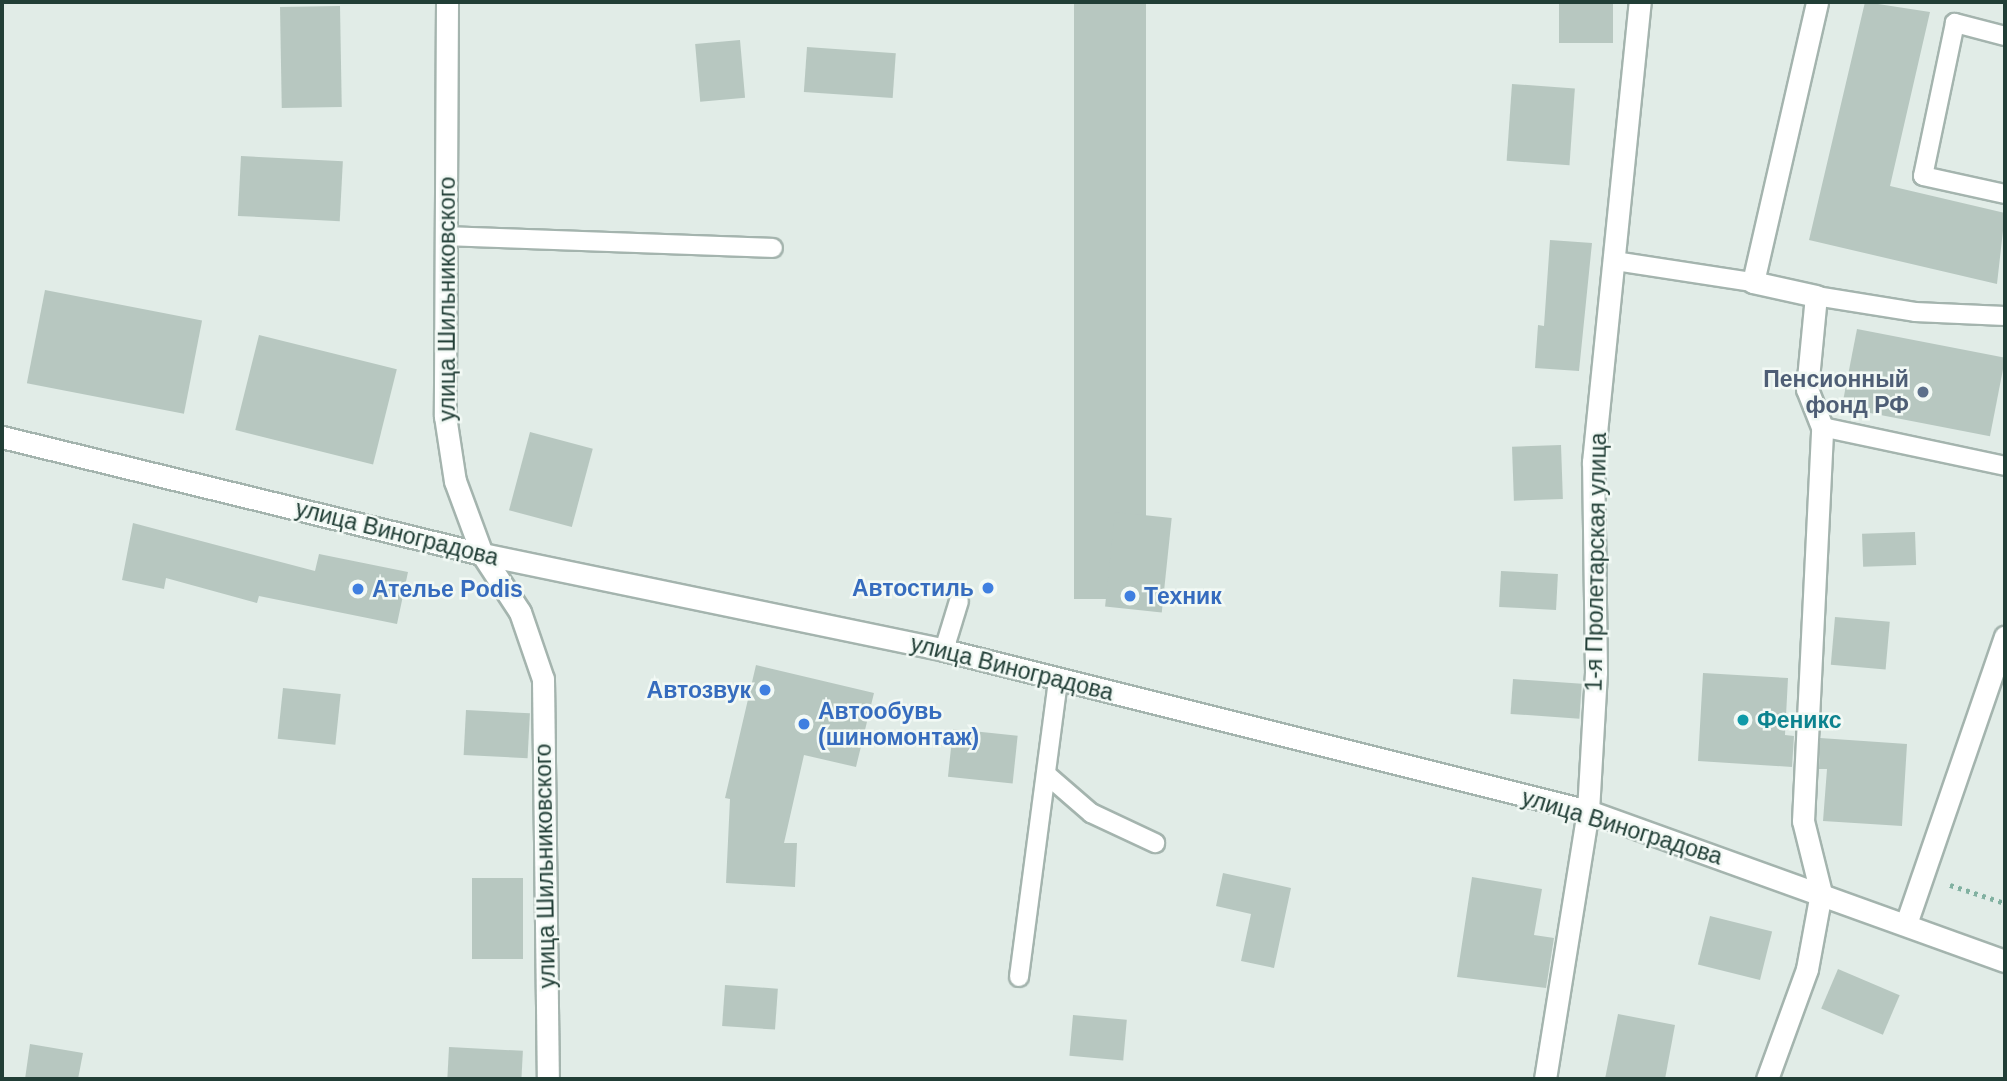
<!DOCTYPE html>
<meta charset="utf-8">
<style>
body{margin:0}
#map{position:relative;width:2007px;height:1081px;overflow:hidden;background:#e1ece7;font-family:Arial,sans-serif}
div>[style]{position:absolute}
.building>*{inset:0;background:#b7c7c0;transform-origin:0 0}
.path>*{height:4.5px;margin-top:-2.25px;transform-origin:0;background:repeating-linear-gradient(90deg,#81b1a1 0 3.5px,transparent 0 8.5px)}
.roads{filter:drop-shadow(2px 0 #a4b4ae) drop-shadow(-2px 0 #a4b4ae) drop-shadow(0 2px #a4b4ae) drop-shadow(0 -2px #a4b4ae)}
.lane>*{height:18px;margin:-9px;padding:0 9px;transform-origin:9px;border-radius:9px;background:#fff}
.street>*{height:21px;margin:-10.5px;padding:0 10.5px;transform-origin:10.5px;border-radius:10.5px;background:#fff}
.secondary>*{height:21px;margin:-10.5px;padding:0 10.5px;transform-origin:10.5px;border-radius:10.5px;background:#fff}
.dots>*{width:19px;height:19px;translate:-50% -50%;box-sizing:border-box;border:4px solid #f2f9f5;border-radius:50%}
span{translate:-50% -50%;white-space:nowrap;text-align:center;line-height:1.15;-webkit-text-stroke:5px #f2f9f5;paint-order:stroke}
.street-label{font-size:23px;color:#213e36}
.service-label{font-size:23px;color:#4e5e75;font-weight:700}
.right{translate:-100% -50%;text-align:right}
.shop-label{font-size:23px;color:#366cbe;font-weight:700}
.left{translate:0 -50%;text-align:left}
.culture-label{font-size:23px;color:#0d838f;font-weight:700}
.frame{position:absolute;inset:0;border:4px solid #213e36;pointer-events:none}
</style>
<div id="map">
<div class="building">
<div style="left:1074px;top:2px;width:72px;height:597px"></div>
<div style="left:1559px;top:2px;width:54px;height:41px"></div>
<div style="clip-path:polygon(1865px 2px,1930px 12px,1890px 186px,2005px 213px,1997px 284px,1809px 240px)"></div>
<div style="left:340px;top:6px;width:101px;height:60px;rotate:89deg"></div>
<div style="left:740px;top:40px;width:58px;height:45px;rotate:85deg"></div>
<div style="left:807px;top:47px;width:89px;height:45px;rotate:4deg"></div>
<div style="left:1512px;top:84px;width:63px;height:77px;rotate:4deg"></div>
<div style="left:241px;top:156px;width:102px;height:60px;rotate:3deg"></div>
<div style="clip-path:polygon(1550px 240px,1592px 243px,1579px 371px,1535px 368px,1538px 325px,1544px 326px)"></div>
<div style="left:45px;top:290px;width:160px;height:95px;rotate:11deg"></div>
<div style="left:1857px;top:329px;width:151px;height:80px;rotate:11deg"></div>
<div style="left:259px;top:335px;width:142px;height:98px;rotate:14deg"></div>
<div style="left:530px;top:432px;width:65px;height:81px;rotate:15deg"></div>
<div style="left:1561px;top:445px;width:54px;height:49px;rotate:88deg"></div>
<div style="left:1115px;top:512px;width:57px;height:95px;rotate:6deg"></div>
<div style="clip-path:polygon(133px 523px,315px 571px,319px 554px,408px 572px,397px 624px,259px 596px,257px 603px,166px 578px,164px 589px,122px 580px)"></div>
<div style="left:1915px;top:532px;width:33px;height:53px;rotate:88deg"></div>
<div style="left:1501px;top:571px;width:57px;height:36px;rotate:3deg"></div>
<div style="left:1835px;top:617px;width:55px;height:48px;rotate:5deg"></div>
<div style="clip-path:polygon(756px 665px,874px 693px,856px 767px,804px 755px,784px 843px,797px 843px,795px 887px,726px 883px,730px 799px,725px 798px)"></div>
<div style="clip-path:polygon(1703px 673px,1788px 678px,1785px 735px,1794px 736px,1792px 767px,1698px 761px)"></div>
<div style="left:1513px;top:679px;width:69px;height:35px;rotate:4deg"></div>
<div style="left:283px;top:688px;width:58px;height:51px;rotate:6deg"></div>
<div style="left:466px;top:710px;width:64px;height:45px;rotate:3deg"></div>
<div style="left:953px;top:729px;width:65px;height:48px;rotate:6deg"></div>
<div style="clip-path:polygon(1820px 738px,1907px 744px,1902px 826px,1823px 821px,1827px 769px,1819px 769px)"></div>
<div style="clip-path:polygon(1223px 873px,1291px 888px,1274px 968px,1241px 961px,1251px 914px,1216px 906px)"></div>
<div style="clip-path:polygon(1472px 877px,1542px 889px,1534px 935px,1554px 938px,1546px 988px,1457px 977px)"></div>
<div style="left:472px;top:878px;width:51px;height:81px"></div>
<div style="left:1710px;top:916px;width:64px;height:50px;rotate:14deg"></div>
<div style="left:1838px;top:969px;width:67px;height:43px;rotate:23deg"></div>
<div style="left:725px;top:985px;width:53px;height:41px;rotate:4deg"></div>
<div style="clip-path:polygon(1618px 1014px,1675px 1025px,1665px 1079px,1605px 1079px)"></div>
<div style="left:1073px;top:1015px;width:54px;height:41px;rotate:5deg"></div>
<div style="clip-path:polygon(30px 1044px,83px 1053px,78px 1079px,25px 1079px)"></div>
<div style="left:449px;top:1047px;width:74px;height:32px;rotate:3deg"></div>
</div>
<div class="path">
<div style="left:1950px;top:885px;width:58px;rotate:18.1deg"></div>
</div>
<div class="roads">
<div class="lane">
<div style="left:2005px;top:36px;width:52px;rotate:-165.4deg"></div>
<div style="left:1955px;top:23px;width:156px;rotate:101.8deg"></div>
<div style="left:1923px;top:176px;width:84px;rotate:12.4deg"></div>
<div style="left:446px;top:236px;width:327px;rotate:2.1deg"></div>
<div style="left:1615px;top:261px;width:140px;rotate:8.7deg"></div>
<div style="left:1816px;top:296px;width:100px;rotate:9.2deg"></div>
<div style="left:1915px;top:312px;width:90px;rotate:2.5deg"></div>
<div style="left:1822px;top:427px;width:187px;rotate:12deg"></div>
<div style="left:944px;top:650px;width:51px;rotate:-73deg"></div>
<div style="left:1046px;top:774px;width:60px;rotate:40.9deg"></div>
<div style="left:1091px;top:813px;width:71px;rotate:25.1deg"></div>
<div style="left:1019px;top:977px;width:301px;rotate:-82.5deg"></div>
</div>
<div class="street">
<div style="left:447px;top:2px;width:414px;rotate:90.3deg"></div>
<div style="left:445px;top:416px;width:66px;rotate:81.3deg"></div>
<div style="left:455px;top:481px;width:78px;rotate:69.7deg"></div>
<div style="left:482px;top:554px;width:69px;rotate:56.8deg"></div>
<div style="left:520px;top:612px;width:71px;rotate:71.1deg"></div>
<div style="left:543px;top:679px;width:400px;rotate:89.3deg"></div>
<div style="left:1906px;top:924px;width:304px;rotate:-71deg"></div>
<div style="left:1545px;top:1079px;width:271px;rotate:-80.9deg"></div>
<div style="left:1588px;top:811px;width:139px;rotate:-86.7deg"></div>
<div style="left:1596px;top:672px;width:210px;rotate:-90.8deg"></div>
<div style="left:1593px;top:462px;width:462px;rotate:-84.2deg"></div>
<div style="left:1767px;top:1079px;width:117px;rotate:-70deg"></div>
<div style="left:1807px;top:969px;width:77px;rotate:-79.6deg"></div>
<div style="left:1821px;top:893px;width:74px;rotate:-104deg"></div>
<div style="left:1803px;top:821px;width:394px;rotate:-87.2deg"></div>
<div style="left:1822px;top:427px;width:41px;rotate:-111.5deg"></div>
<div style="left:1807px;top:389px;width:93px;rotate:-84.5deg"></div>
<div style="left:1816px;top:296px;width:65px;rotate:-167.5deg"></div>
<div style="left:1753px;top:282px;width:287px;rotate:-77.1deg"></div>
</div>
<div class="secondary">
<div style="left:2px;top:437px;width:494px;rotate:13.7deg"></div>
<div style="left:482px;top:554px;width:472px;rotate:11.7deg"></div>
<div style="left:944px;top:650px;width:664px;rotate:14.04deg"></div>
<div style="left:1588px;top:811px;width:443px;rotate:19.8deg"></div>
</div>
</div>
<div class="dots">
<div style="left:1923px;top:392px;background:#5c6f8a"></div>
<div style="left:988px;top:588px;background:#3f7fe0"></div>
<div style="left:358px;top:589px;background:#3f7fe0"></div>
<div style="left:1130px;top:596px;background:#3f7fe0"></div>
<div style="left:765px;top:690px;background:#3f7fe0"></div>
<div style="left:1743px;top:720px;background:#0f9aa8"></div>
<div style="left:804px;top:724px;background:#3f7fe0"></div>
</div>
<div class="street-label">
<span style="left:447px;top:299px;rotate:-90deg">улица Шильниковского</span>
<span style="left:397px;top:533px;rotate:14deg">улица Виноградова</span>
<span style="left:1596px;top:562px;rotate:-89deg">1-я Пролетарская улица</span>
<span style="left:1012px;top:668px;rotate:14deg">улица Виноградова</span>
<span style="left:1622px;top:827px;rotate:17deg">улица Виноградова</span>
<span style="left:545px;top:866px;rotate:-91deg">улица Шильниковского</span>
</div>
<div class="service-label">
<span class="right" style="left:1909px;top:392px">Пенсионный<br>фонд РФ</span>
</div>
<div class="shop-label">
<span class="right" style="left:974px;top:588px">Автостиль</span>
<span class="left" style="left:372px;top:589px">Ателье Podis</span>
<span class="left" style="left:1144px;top:596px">Техник</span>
<span class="right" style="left:751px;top:690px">Автозвук</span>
<span class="left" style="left:818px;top:724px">Автообувь<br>(шиномонтаж)</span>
</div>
<div class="culture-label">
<span class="left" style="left:1757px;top:720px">Феникс</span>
</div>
<div class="frame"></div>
</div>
